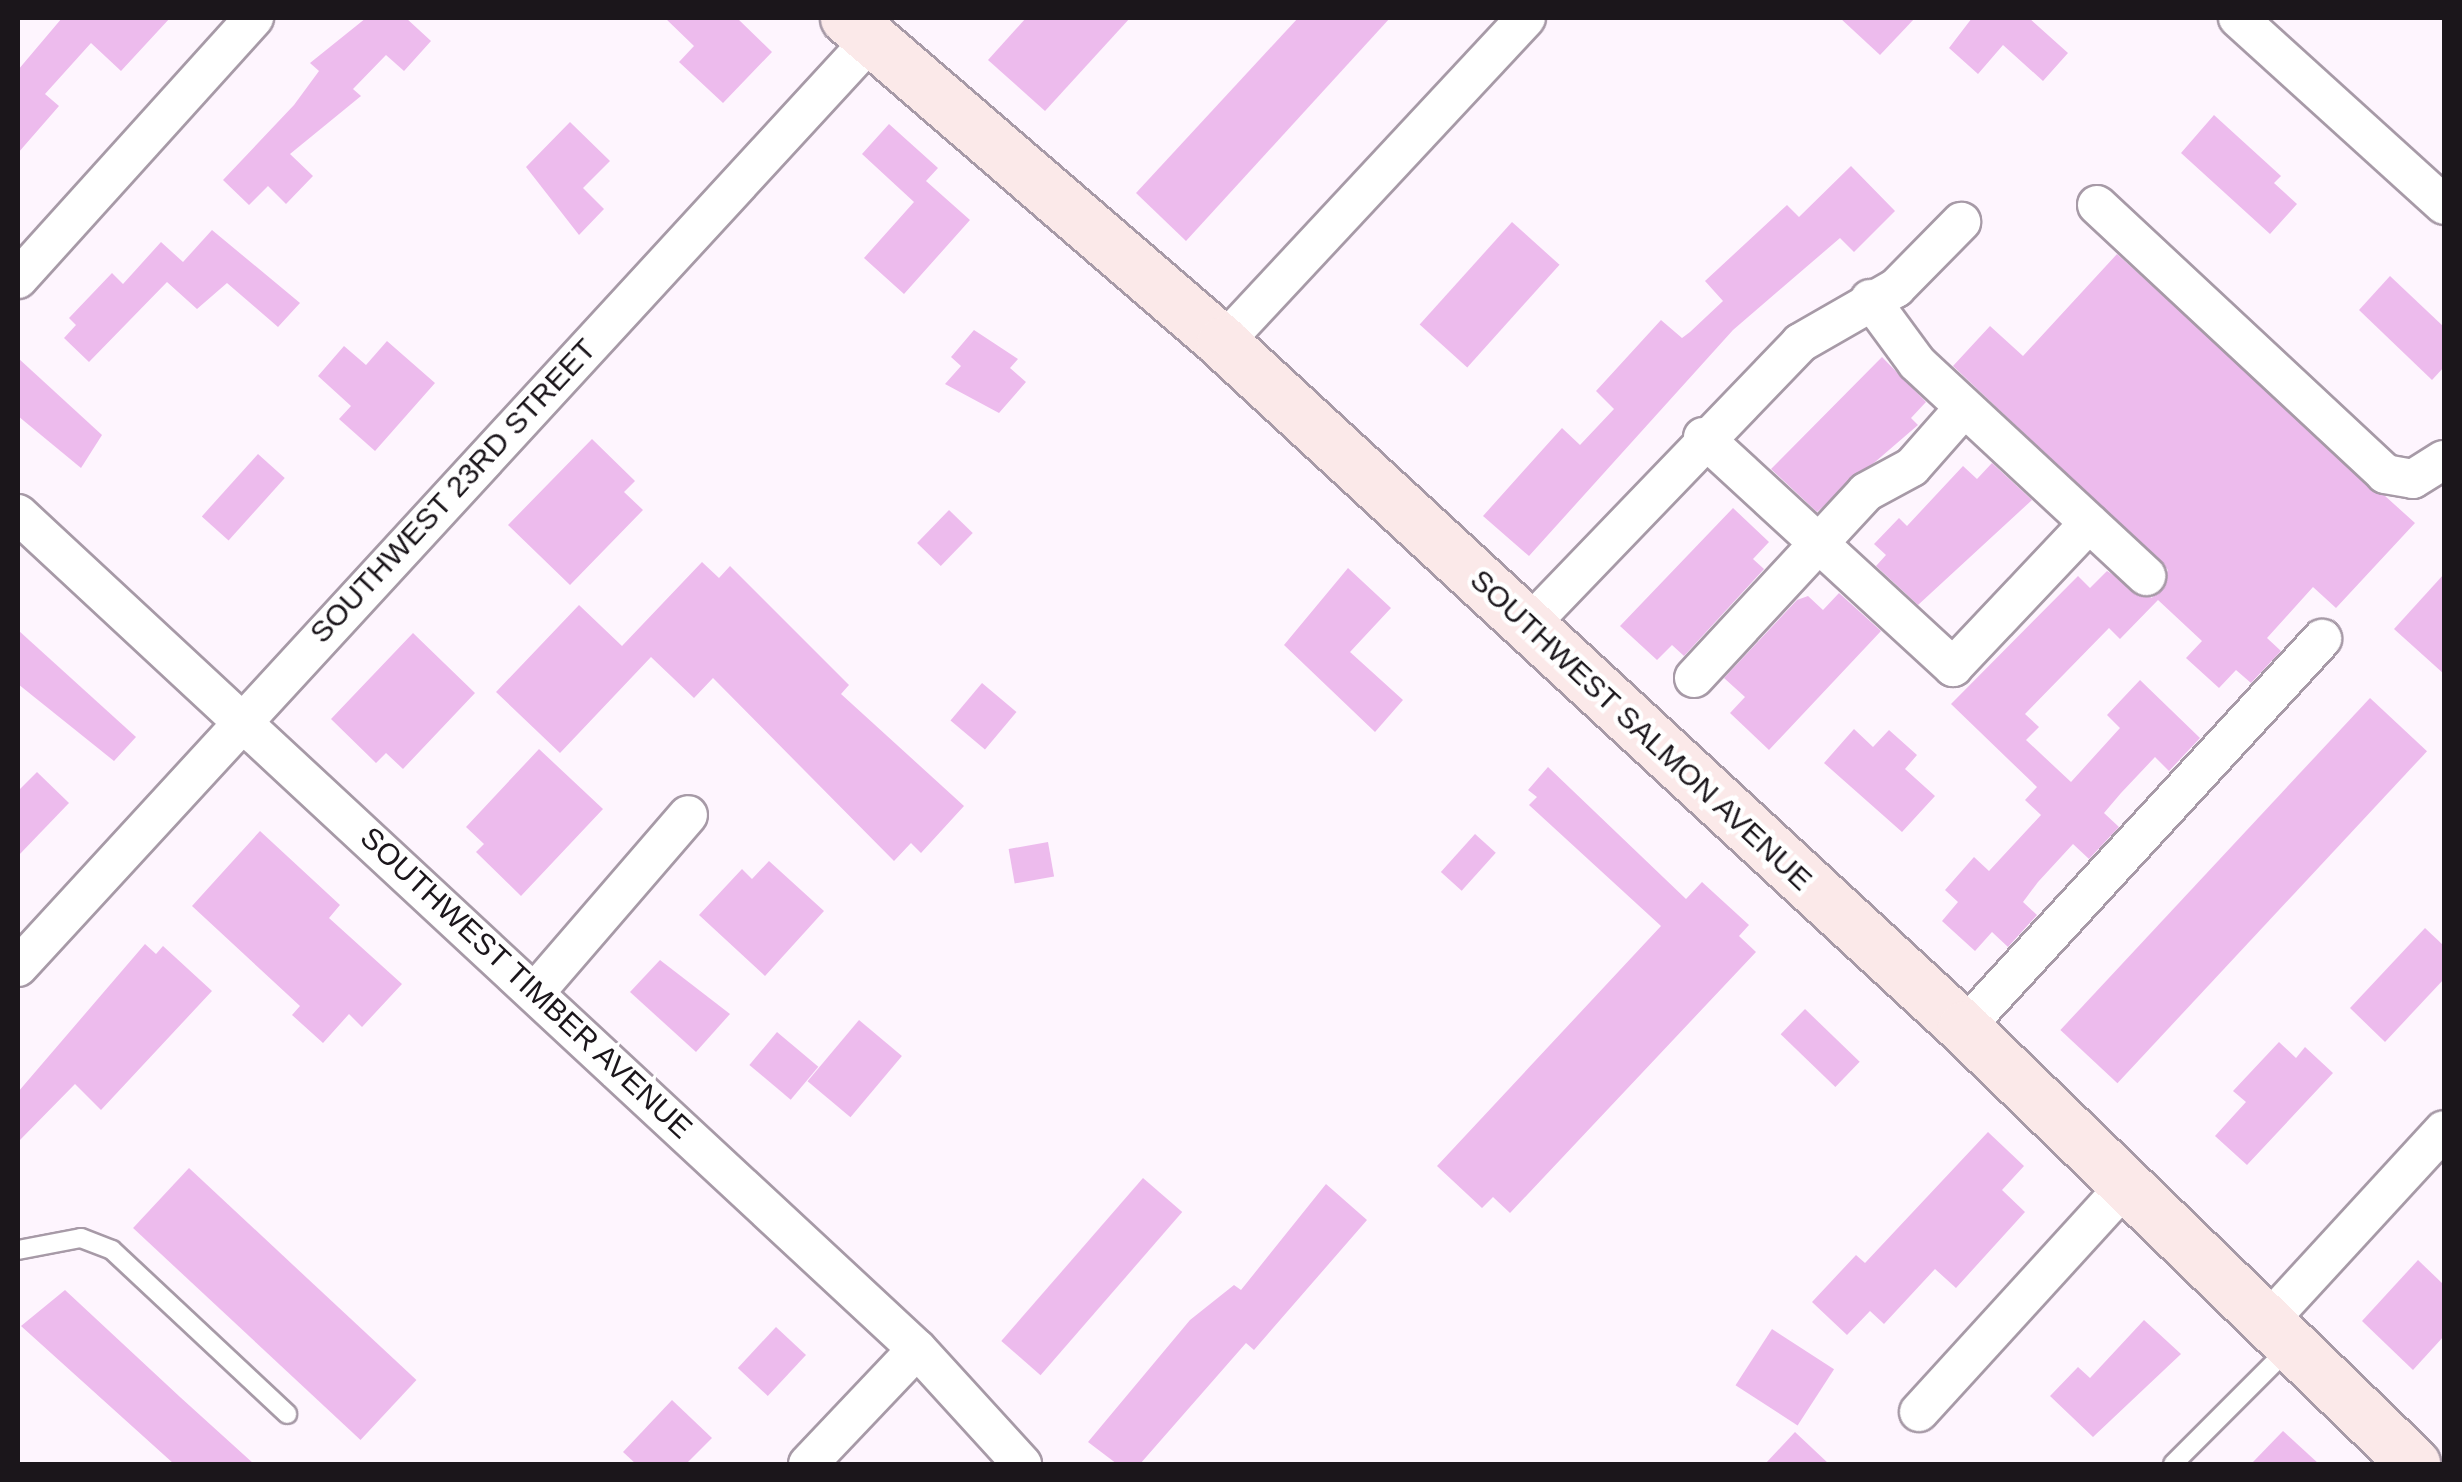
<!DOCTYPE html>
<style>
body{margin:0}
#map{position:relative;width:2462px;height:1482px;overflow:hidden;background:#fef5fe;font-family:Arial,sans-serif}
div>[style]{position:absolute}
.building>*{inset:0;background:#edbbed;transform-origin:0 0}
.roads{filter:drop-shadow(2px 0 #a79aa7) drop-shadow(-2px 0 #a79aa7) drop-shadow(0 2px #a79aa7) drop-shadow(0 -2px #a79aa7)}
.lane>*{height:18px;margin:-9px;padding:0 9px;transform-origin:9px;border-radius:9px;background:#fff}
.street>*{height:38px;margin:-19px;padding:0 19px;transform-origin:19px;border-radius:19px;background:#fff}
.secondary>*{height:52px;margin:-26px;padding:0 26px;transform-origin:26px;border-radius:26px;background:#fbe9e9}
span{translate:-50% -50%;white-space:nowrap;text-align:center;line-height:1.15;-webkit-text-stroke:9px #fff;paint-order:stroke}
.street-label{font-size:30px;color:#1b161b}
.frame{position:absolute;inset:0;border:20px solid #1b161b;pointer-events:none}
</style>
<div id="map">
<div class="building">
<div style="clip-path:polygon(62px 18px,170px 18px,121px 71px,91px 43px,45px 94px,59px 106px,18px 153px,18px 70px)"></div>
<div style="clip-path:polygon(366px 18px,406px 18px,431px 41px,404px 71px,386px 55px,353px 89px,361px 96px,290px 154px,313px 176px,286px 204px,268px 186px,249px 205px,223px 180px,294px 105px,319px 71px,310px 63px)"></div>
<div style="clip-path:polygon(665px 18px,737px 18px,772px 52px,723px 103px,679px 62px,694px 46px)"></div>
<div style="clip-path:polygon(1026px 18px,1130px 18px,1045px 111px,988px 60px)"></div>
<div style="clip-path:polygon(1298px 18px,1390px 18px,1186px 241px,1136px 193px)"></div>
<div style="clip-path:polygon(1840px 18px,1915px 18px,1880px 55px)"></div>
<div style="clip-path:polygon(1972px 18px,2029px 18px,2068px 53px,2043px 81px,2003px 45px,1978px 74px,1949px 48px)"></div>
<div style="clip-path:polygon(2214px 115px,2281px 176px,2274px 183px,2297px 204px,2270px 234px,2181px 153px)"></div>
<div style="clip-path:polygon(570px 122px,610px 161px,583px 188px,604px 209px,579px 235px,526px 167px)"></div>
<div style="clip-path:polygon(889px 124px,938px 168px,926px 181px,970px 220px,904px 294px,864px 258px,914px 202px,862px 154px)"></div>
<div style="clip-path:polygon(1851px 166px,1895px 211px,1854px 252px,1840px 238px,1733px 330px,1529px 556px,1483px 516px,1562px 428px,1580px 445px,1614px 409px,1596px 391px,1661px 320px,1682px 338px,1690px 332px,1723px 301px,1705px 281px,1787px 205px,1799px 217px)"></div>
<div style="left:1512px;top:222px;width:64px;height:138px;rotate:42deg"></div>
<div style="clip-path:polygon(212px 230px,300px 303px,278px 327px,227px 283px,197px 309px,167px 282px,89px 362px,64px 338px,76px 325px,69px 318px,112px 273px,123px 284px,161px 242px,183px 262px)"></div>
<div style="clip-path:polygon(2117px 254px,2415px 523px,2336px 608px,2313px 587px,2267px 638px,2281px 651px,2251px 683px,2236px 670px,2219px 688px,2186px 658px,2202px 641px,2158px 600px,2120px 639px,2109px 628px,2025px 714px,2039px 727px,2026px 740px,2071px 782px,2120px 728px,2107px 715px,2140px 680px,2200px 738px,2169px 771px,2155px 757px,2121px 793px,2104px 813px,2119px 827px,2089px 859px,2073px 844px,2038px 882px,2023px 902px,2037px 915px,2008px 947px,1992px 932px,1975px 951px,1942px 921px,1958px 902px,1945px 890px,1974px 857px,1989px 871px,2041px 815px,2025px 800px,2037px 787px,1951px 704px,2078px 576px,2090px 588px,2107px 571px,2152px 598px,2168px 570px,1953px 366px,1990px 326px,2023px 356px)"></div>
<div style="clip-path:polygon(2390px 276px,2444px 327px,2444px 367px,2432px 380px,2359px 310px)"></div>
<div style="clip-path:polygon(974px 330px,1018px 359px,1010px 368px,1026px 382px,999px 413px,945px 384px,961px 366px,951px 357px)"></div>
<div style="clip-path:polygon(387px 341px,435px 383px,375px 451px,339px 419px,351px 406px,318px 376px,344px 346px,366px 365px)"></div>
<div style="clip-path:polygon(1882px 357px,1926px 402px,1911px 418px,1918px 425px,1817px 512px,1771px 469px)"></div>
<div style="clip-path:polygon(18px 358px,102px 435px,81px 468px,18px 416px)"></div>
<div style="clip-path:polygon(592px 439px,635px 481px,624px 492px,643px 510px,570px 585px,508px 525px)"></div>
<div style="left:258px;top:454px;width:36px;height:84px;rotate:42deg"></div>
<div style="clip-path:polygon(1992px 463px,2032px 500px,1918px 605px,1876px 566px,1886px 555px,1874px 544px,1899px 518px,1907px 526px,1963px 466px,1977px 479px)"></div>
<div style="clip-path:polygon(1733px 508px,1769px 542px,1753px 559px,1764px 569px,1684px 656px,1672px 645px,1657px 660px,1620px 626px)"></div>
<div style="left:949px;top:510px;width:33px;height:46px;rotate:44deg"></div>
<div style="clip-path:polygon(702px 562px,719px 578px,730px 566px,849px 685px,841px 694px,964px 806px,921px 853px,911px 843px,894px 861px,713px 678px,694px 698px,651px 657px,560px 753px,496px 692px,579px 605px,622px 646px)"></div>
<div style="clip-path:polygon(1348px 568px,1391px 608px,1350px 652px,1403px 700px,1375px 732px,1284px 645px)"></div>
<div style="clip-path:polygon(2444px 574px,2444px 674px,2394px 629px)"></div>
<div style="clip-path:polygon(1839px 593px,1881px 631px,1769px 750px,1730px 713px,1745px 697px,1724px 678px,1797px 600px,1808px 596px,1823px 610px)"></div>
<div style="clip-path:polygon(18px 630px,136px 737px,114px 761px,18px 684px)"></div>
<div style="clip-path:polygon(413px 633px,475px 693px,403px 769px,386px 753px,376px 763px,331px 719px)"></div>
<div style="left:982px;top:683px;width:45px;height:49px;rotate:40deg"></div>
<div style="left:2370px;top:698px;width:78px;height:454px;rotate:43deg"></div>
<div style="clip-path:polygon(1854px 729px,1873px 747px,1889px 730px,1917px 755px,1905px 769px,1935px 796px,1902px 832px,1824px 763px)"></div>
<div style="clip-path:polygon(539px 749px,603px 809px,521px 896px,476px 852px,484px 844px,466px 827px)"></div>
<div style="clip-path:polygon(1548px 767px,1686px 899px,1702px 882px,1749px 925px,1739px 936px,1756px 952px,1510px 1213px,1493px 1197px,1482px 1208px,1437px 1166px,1661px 926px,1529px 805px,1537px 797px,1528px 790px)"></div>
<div style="clip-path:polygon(37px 772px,69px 803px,18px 856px,18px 791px)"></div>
<div style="clip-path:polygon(260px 831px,340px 905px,329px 918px,402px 984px,362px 1027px,349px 1014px,323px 1043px,292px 1015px,300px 1006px,192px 906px)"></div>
<div style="left:1475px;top:834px;width:28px;height:51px;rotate:42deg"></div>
<div style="left:1048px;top:842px;width:35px;height:40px;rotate:80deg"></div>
<div style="clip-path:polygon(769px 861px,824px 911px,765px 976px,699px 915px,742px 869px,752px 879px)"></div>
<div style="clip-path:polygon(2425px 928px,2444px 946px,2444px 979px,2385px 1042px,2350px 1008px)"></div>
<div style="clip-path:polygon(145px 944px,156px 954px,163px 946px,212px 991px,101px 1110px,75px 1084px,18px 1142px,18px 1092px)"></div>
<div style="clip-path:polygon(660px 960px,730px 1014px,696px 1052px,630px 992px)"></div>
<div style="left:1805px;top:1009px;width:76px;height:35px;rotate:44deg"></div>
<div style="left:859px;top:1020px;width:56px;height:80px;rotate:40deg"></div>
<div style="left:777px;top:1032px;width:54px;height:43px;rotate:40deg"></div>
<div style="clip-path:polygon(2279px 1042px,2296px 1058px,2305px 1047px,2333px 1073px,2247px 1165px,2215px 1136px,2246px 1102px,2233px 1091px)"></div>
<div style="clip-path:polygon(1988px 1132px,2024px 1166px,2002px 1190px,2025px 1212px,1956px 1288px,1935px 1269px,1884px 1324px,1870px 1311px,1847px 1335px,1812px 1302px,1856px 1255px,1865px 1263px)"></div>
<div style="left:189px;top:1168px;width:311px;height:82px;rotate:43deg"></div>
<div style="left:1143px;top:1178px;width:52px;height:216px;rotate:41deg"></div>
<div style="clip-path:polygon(1326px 1184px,1367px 1220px,1254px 1350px,1246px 1343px,1140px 1464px,1117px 1464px,1088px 1442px,1190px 1320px,1234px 1285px,1241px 1290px)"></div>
<div style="clip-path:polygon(2418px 1260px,2444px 1285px,2444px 1336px,2413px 1370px,2362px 1321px)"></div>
<div style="clip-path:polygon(65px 1290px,180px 1397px,254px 1464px,174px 1464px,21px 1326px)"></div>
<div style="clip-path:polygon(2144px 1320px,2181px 1354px,2093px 1437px,2050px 1396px,2078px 1367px,2090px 1378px)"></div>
<div style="left:776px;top:1327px;width:41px;height:56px;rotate:43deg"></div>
<div style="left:1772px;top:1329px;width:74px;height:67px;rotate:33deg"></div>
<div style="clip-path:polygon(672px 1400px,712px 1438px,686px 1464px,636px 1464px,623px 1452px)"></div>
<div style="clip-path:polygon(2283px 1431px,2319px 1464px,2251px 1464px)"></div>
<div style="clip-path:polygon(1795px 1432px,1829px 1464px,1765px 1464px)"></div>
</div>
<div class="roads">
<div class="lane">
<div style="left:18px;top:1250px;width:64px;rotate:-10.8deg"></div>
<div style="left:81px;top:1238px;width:33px;rotate:21deg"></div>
<div style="left:112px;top:1250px;width:240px;rotate:43.1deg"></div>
<div style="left:2173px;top:1464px;width:163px;rotate:-45deg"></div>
</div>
<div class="street">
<div style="left:2238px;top:18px;width:278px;rotate:42.2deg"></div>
<div style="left:2097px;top:205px;width:394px;rotate:43deg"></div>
<div style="left:2385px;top:474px;width:28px;rotate:10deg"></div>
<div style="left:2413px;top:479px;width:36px;rotate:-32deg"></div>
<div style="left:18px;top:279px;width:352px;rotate:-47.9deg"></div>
<div style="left:1870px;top:299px;width:79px;rotate:53.7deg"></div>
<div style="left:1917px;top:363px;width:313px;rotate:42.9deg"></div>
<div style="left:1223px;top:343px;width:444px;rotate:-47deg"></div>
<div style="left:1703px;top:437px;width:340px;rotate:42.6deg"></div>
<div style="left:1953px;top:667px;width:198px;rotate:-46.6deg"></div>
<div style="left:18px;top:514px;width:1227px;rotate:42.89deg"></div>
<div style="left:917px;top:1349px;width:156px;rotate:47.6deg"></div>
<div style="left:1528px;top:626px;width:393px;rotate:-46.1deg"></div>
<div style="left:1800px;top:343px;width:111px;rotate:-29.8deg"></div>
<div style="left:1896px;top:288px;width:93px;rotate:-45.4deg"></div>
<div style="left:1694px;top:678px;width:253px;rotate:-47.2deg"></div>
<div style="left:1866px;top:492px;width:52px;rotate:-28.5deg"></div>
<div style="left:1912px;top:467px;width:79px;rotate:-48.6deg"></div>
<div style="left:18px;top:967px;width:1260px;rotate:-47.38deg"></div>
<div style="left:537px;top:990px;width:231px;rotate:-49.2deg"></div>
<div style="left:1964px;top:1028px;width:529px;rotate:-47.38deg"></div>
<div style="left:2271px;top:1318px;width:255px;rotate:-47.4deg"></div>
<div style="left:1919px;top:1412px;width:309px;rotate:-47.6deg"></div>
<div style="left:808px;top:1464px;width:158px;rotate:-46.5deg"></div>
</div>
<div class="secondary">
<div style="left:847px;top:18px;width:497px;rotate:40.8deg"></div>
<div style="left:1223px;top:343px;width:1009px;rotate:42.75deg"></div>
<div style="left:1964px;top:1028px;width:627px;rotate:44.09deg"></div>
</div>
</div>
<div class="street-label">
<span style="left:453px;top:491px;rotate:-47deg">SOUTHWEST 23RD STREET</span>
<span style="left:1641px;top:730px;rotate:43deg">SOUTHWEST SALMON AVENUE</span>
<span style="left:526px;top:983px;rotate:43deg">SOUTHWEST TIMBER AVENUE</span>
</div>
<div class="frame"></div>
</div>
